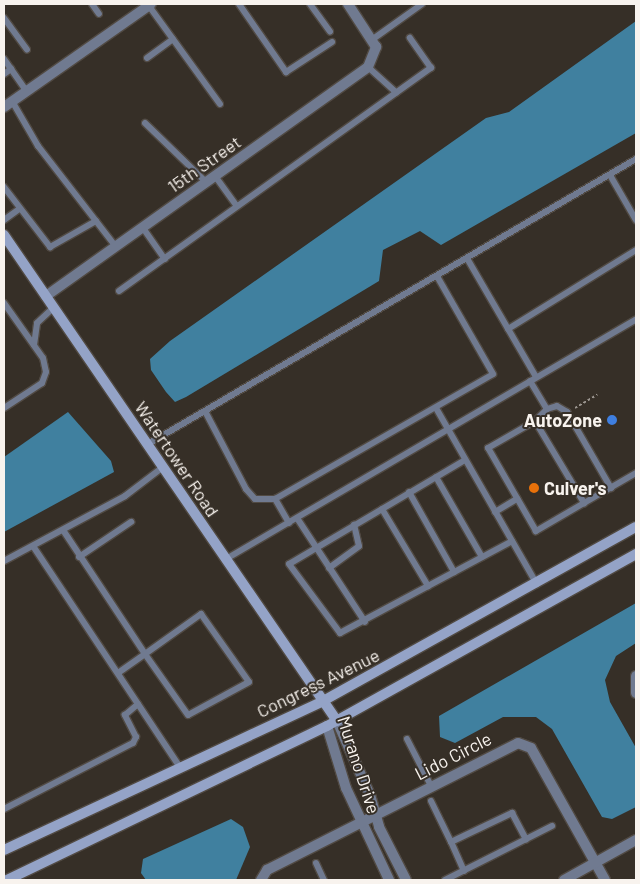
<!DOCTYPE html>
<style>
body{margin:0}
#map{position:relative;width:640px;height:884px;overflow:hidden;background:#362f27;font-family:Barlow,sans-serif}
div>[style]{position:absolute}
.water>*{inset:0;background:#40809f}
.path>*{height:2px;margin-top:-1px;transform-origin:0;background:repeating-linear-gradient(90deg,#9c9690 0 2.5px,transparent 0 5px)}
.roads{filter:drop-shadow(1px 0 #514a43) drop-shadow(-1px 0 #514a43) drop-shadow(0 1px #514a43) drop-shadow(0 -1px #514a43)}
.lane>*{height:6px;margin:-3px;padding:0 3px;transform-origin:3px;border-radius:3px;background:#707a90}
.street>*{height:10px;margin:-5px;padding:0 5px;transform-origin:5px;border-radius:5px;background:#707a90}
.secondary>*{height:10px;margin:-5px;padding:0 5px;transform-origin:5px;border-radius:5px;background:#94a3c7}
.dots>*{width:14px;height:14px;translate:-50% -50%;box-sizing:border-box;border:2px solid #362f27;border-radius:50%}
span{translate:-50% -50%;white-space:nowrap;text-align:center;line-height:1.15;-webkit-text-stroke:4px #362f27;paint-order:stroke}
.street-label{font-size:18px;color:#f8f3ee}
.poi-label{font-size:18px;color:#f8f3ee;font-weight:700}
.right{translate:-100% -50%;text-align:right}
.left{translate:0 -50%;text-align:left}
.frame{position:absolute;inset:0;border:5px solid #f8f3ee;pointer-events:none}
</style>
<div id="map">
<div class="water">
<div style="clip-path:polygon(636px 21px,636px 133px,441px 245px,420px 231px,383px 250px,379px 281px,186px 397px,175px 402px,166px 392px,151px 370px,150px 359px,170px 341px,486px 118px,509px 112px)"></div>
<div style="clip-path:polygon(68px 412px,111px 461px,114px 472px,4px 532px,4px 457px)"></div>
<div style="clip-path:polygon(636px 603px,636px 643px,616px 656px,605px 680px,610px 702px,636px 748px,636px 807px,612px 819px,602px 817px,552px 729px,536px 717px,503px 717px,455px 743px,440px 737px,439px 716px)"></div>
<div style="clip-path:polygon(231px 819px,243px 827px,250px 847px,236px 880px,146px 880px,141px 873px,143px 859px)"></div>
</div>
<div class="path">
<div style="left:575px;top:408px;width:26px;rotate:-31deg"></div>
</div>
<div class="roads">
<div class="lane">
<div style="left:92px;top:4px;width:12px;rotate:55deg"></div>
<div style="left:239px;top:4px;width:83px;rotate:55.3deg"></div>
<div style="left:286px;top:72px;width:55px;rotate:-33.1deg"></div>
<div style="left:310px;top:4px;width:34px;rotate:54deg"></div>
<div style="left:149px;top:6px;width:121px;rotate:54.1deg"></div>
<div style="left:4px;top:18px;width:39px;rotate:54deg"></div>
<div style="left:373px;top:39px;width:60px;rotate:-35.5deg"></div>
<div style="left:147px;top:58px;width:32px;rotate:-36deg"></div>
<div style="left:4px;top:59px;width:39px;rotate:55deg"></div>
<div style="left:368px;top:67px;width:38px;rotate:42deg"></div>
<div style="left:4px;top:74px;width:9px;rotate:-36deg"></div>
<div style="left:12px;top:101px;width:52px;rotate:60deg"></div>
<div style="left:38px;top:146px;width:128px;rotate:52.3deg"></div>
<div style="left:145px;top:123px;width:85px;rotate:44deg"></div>
<div style="left:610px;top:175px;width:52px;rotate:60deg"></div>
<div style="left:215px;top:176px;width:37px;rotate:54deg"></div>
<div style="left:4px;top:187px;width:76px;rotate:52.5deg"></div>
<div style="left:50px;top:247px;width:53px;rotate:-29.5deg"></div>
<div style="left:4px;top:220px;width:19px;rotate:-36deg"></div>
<div style="left:143px;top:228px;width:38px;rotate:55deg"></div>
<div style="left:468px;top:260px;width:135px;rotate:59.8deg"></div>
<div style="left:119px;top:291px;width:384px;rotate:-35.6deg"></div>
<div style="left:431px;top:68px;width:37px;rotate:-125deg"></div>
<div style="left:4px;top:303px;width:67px;rotate:54.7deg"></div>
<div style="left:43px;top:358px;width:14px;rotate:78deg"></div>
<div style="left:46px;top:372px;width:12px;rotate:110deg"></div>
<div style="left:42px;top:383px;width:45px;rotate:146.7deg"></div>
<div style="left:508px;top:329px;width:150px;rotate:-31.7deg"></div>
<div style="left:34px;top:345px;width:22px;rotate:-82deg"></div>
<div style="left:37px;top:323px;width:23px;rotate:-43deg"></div>
<div style="left:530px;top:381px;width:33px;rotate:59deg"></div>
<div style="left:547px;top:409px;width:17px;rotate:135deg"></div>
<div style="left:535px;top:421px;width:96px;rotate:59.1deg"></div>
<div style="left:584px;top:503px;width:56px;rotate:149.7deg"></div>
<div style="left:536px;top:531px;width:96px;rotate:-120deg"></div>
<div style="left:488px;top:448px;width:54px;rotate:-29.9deg"></div>
<div style="left:436px;top:408px;width:203px;rotate:60.2deg"></div>
<div style="left:547px;top:409px;width:10px;rotate:-17deg"></div>
<div style="left:557px;top:406px;width:12px;rotate:31deg"></div>
<div style="left:567px;top:412px;width:88px;rotate:59.9deg"></div>
<div style="left:206px;top:413px;width:86px;rotate:62.2deg"></div>
<div style="left:246px;top:489px;width:13px;rotate:48deg"></div>
<div style="left:255px;top:499px;width:20px"></div>
<div style="left:148px;top:444px;width:565px;rotate:-30.29deg"></div>
<div style="left:465px;top:460px;width:204px;rotate:149.4deg"></div>
<div style="left:289px;top:564px;width:86px;rotate:53.5deg"></div>
<div style="left:340px;top:633px;width:195px;rotate:-28.1deg"></div>
<div style="left:436px;top:477px;width:92px;rotate:60.1deg"></div>
<div style="left:409px;top:492px;width:92px;rotate:60.6deg"></div>
<div style="left:584px;top:503px;width:60px;rotate:-30deg"></div>
<div style="left:382px;top:509px;width:90px;rotate:59.1deg"></div>
<div style="left:495px;top:512px;width:26px;rotate:-31deg"></div>
<div style="left:297px;top:518px;width:124px;rotate:56.8deg"></div>
<div style="left:289px;top:523px;width:28px;rotate:-120deg"></div>
<div style="left:275px;top:499px;width:251px;rotate:-29.8deg"></div>
<div style="left:493px;top:374px;width:111px;rotate:-119.8deg"></div>
<div style="left:63px;top:530px;width:149px;rotate:56.5deg"></div>
<div style="left:145px;top:654px;width:69px;rotate:-35.5deg"></div>
<div style="left:201px;top:614px;width:83px;rotate:54.8deg"></div>
<div style="left:249px;top:682px;width:69px;rotate:151.6deg"></div>
<div style="left:188px;top:715px;width:75px;rotate:-125.2deg"></div>
<div style="left:145px;top:654px;width:33px;rotate:145deg"></div>
<div style="left:33px;top:546px;width:265px;rotate:56.4deg"></div>
<div style="left:79px;top:557px;width:63px;rotate:-33.9deg"></div>
<div style="left:226px;top:559px;width:475px;rotate:-30.3deg"></div>
<div style="left:4px;top:561px;width:137px;rotate:-28.2deg"></div>
<div style="left:125px;top:496px;width:48px;rotate:-37.3deg"></div>
<div style="left:329px;top:568px;width:37px;rotate:-36deg"></div>
<div style="left:359px;top:546px;width:22px;rotate:-103deg"></div>
<div style="left:407px;top:739px;width:53px;rotate:62.9deg"></div>
<div style="left:431px;top:801px;width:46px;rotate:64deg"></div>
<div style="left:4px;top:809px;width:145px;rotate:-27.1deg"></div>
<div style="left:133px;top:743px;width:7px;rotate:-63deg"></div>
<div style="left:136px;top:737px;width:25px;rotate:-117deg"></div>
<div style="left:125px;top:715px;width:17px;rotate:-40deg"></div>
<div style="left:316px;top:863px;width:19px;rotate:65deg"></div>
<div style="left:464px;top:871px;width:32px;rotate:-114deg"></div>
<div style="left:451px;top:842px;width:68px;rotate:-25.4deg"></div>
<div style="left:512px;top:813px;width:30px;rotate:62deg"></div>
<div style="left:445px;top:880px;width:120px;rotate:-26.8deg"></div>
</div>
<div class="street">
<div style="left:4px;top:107px;width:179px;rotate:-35deg"></div>
<div style="left:46px;top:296px;width:395px;rotate:-35.4deg"></div>
<div style="left:368px;top:67px;width:22px;rotate:-68deg"></div>
<div style="left:376px;top:47px;width:51px;rotate:-123.1deg"></div>
<div style="left:636px;top:676px;width:17px;rotate:90deg"></div>
<div style="left:337px;top:721px;width:81px;rotate:66deg"></div>
<div style="left:370px;top:795px;width:33px;rotate:74deg"></div>
<div style="left:379px;top:827px;width:59px;rotate:63deg"></div>
<div style="left:327px;top:726px;width:65px;rotate:73deg"></div>
<div style="left:346px;top:788px;width:102px;rotate:64.9deg"></div>
<div style="left:261px;top:880px;width:12px;rotate:-59deg"></div>
<div style="left:267px;top:870px;width:281px;rotate:-26.8deg"></div>
<div style="left:518px;top:743px;width:14px;rotate:21deg"></div>
<div style="left:531px;top:748px;width:151px;rotate:60.7deg"></div>
<div style="left:564px;top:880px;width:82px;rotate:-29.1deg"></div>
</div>
<div class="secondary">
<div style="left:4px;top:235px;width:589px;rotate:55.58deg"></div>
<div style="left:4px;top:850px;width:352px;rotate:-25deg"></div>
<div style="left:323px;top:701px;width:358px;rotate:-29.1deg"></div>
<div style="left:7px;top:880px;width:355px;rotate:-25.7deg"></div>
<div style="left:327px;top:726px;width:354px;rotate:-29.1deg"></div>
</div>
</div>
<div class="dots">
<div style="left:612px;top:420px;background:#3f7fe0"></div>
<div style="left:534px;top:488px;background:#e8710a"></div>
</div>
<div class="street-label">
<span style="left:204px;top:164px;rotate:-35deg">15th Street</span>
<span style="left:177px;top:459px;rotate:56deg">Watertower Road</span>
<span style="left:318px;top:683px;rotate:-26deg">Congress Avenue</span>
<span style="left:453px;top:756px;rotate:-27deg">Lido Circle</span>
<span style="left:359px;top:765px;rotate:72deg">Murano Drive</span>
</div>
<div class="poi-label">
<span class="right" style="left:602px;top:420px">AutoZone</span>
<span class="left" style="left:544px;top:488px">Culver's</span>
</div>
<div class="frame"></div>
</div>
